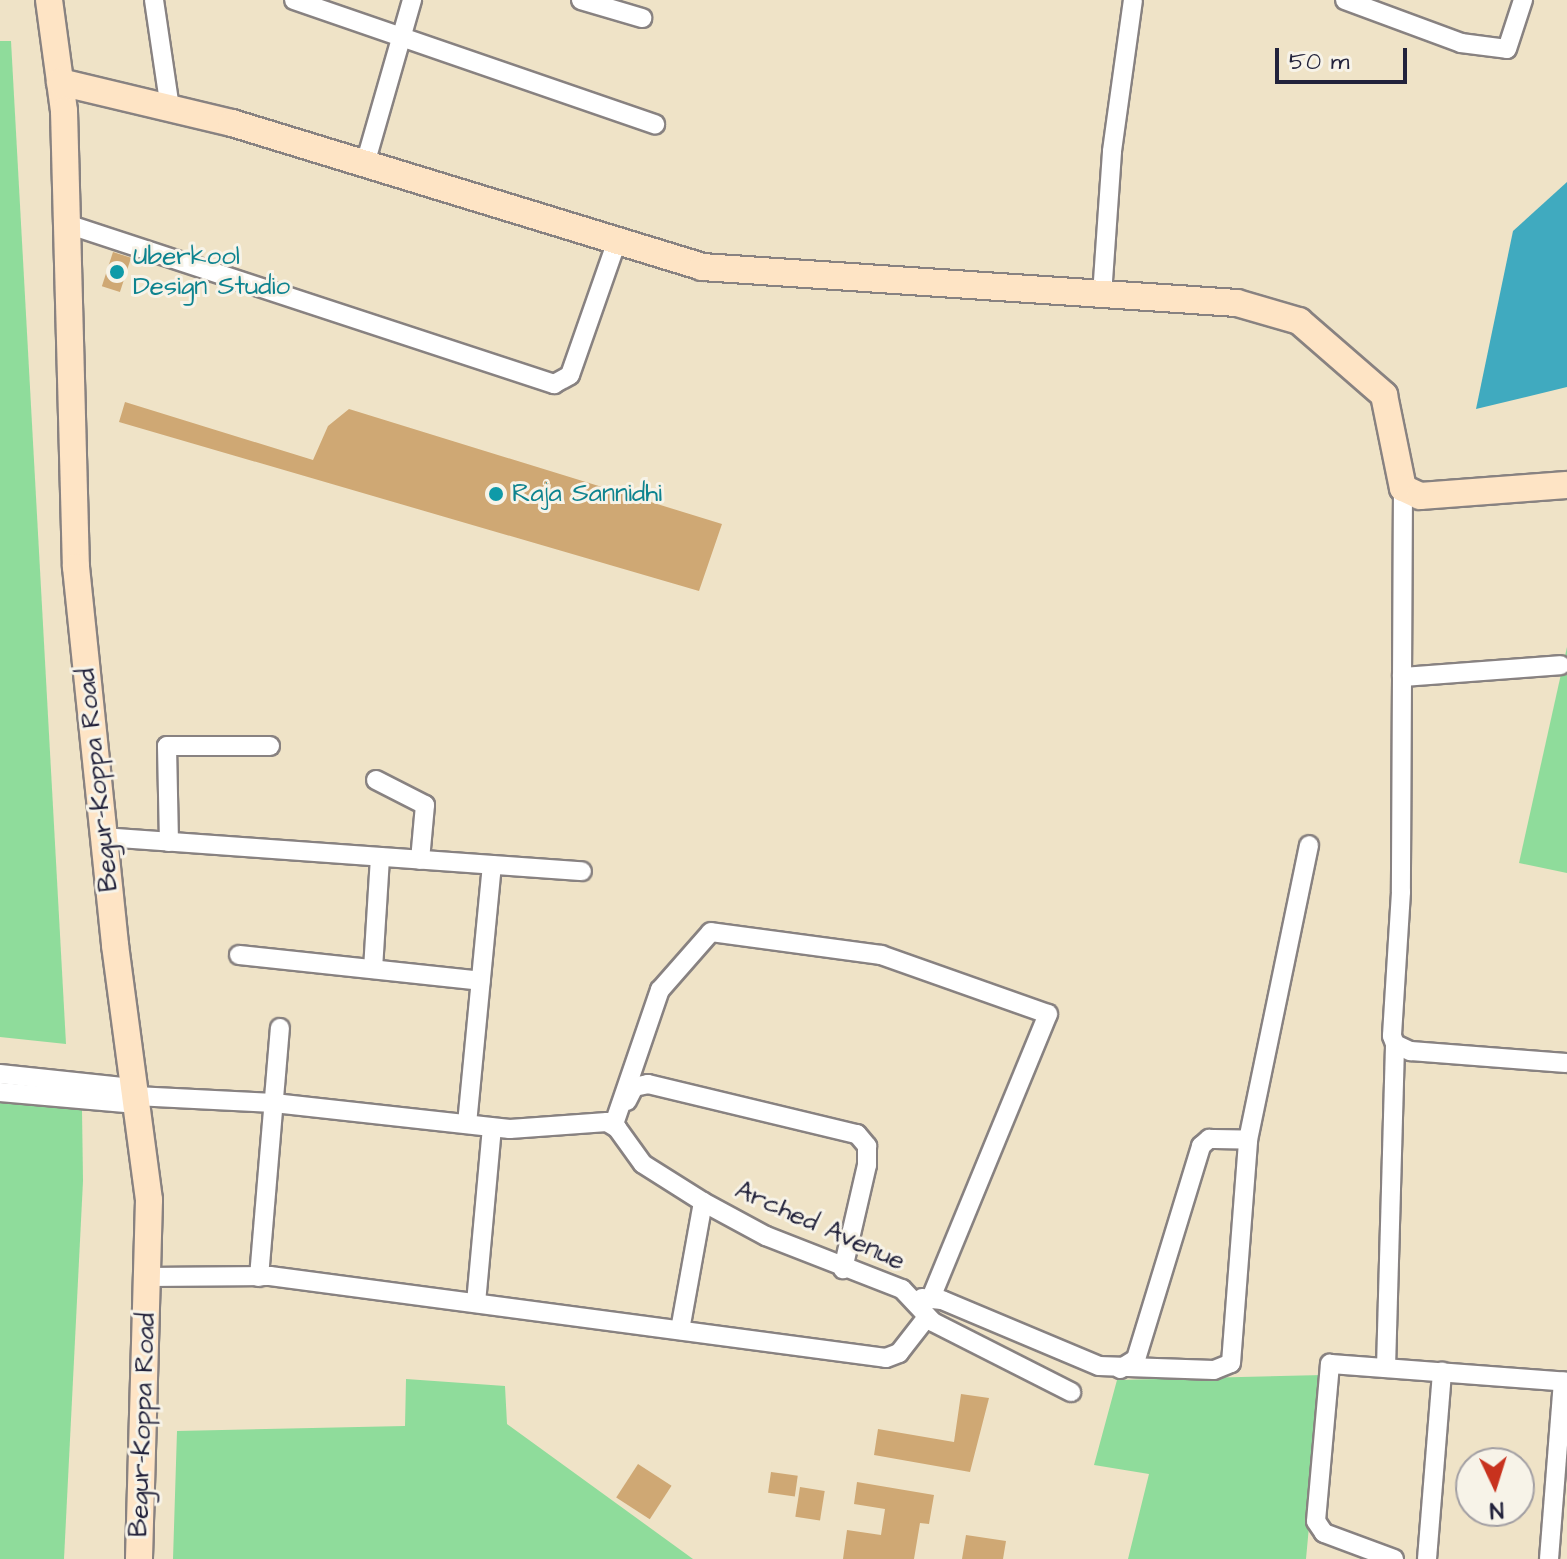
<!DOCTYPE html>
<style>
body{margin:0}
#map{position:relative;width:1567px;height:1559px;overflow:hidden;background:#efe3c7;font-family:"Architects Daughter",sans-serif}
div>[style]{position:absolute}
.green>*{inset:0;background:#8fdc9b}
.water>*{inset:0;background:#40aabf}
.building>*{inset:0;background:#cfa874;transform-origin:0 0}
.roads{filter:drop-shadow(2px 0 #888281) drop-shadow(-2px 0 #888281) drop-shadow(0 2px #888281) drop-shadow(0 -2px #888281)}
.street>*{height:18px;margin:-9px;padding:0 9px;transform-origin:9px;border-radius:9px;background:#fff}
.secondary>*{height:26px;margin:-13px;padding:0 13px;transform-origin:13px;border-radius:13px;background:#fee4c5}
.dots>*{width:22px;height:22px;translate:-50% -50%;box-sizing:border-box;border:4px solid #f7f3e8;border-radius:50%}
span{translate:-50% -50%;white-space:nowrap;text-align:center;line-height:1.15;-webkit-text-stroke:6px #f7f3e8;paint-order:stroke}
.culture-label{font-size:26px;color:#0d838f}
.left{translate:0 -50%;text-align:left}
.street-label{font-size:26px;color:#22223b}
.north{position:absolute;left:1455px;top:1447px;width:80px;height:80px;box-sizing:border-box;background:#f7f3e8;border:2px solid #a29fa3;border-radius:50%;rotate:176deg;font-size:22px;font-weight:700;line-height:32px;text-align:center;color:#22223b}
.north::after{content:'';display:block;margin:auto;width:28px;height:36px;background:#c8321e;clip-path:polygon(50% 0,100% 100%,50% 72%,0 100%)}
.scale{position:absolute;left:1275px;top:48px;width:132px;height:36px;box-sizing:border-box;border:4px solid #22223b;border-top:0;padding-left:10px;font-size:24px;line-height:28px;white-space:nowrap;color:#22223b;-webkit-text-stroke:6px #f7f3e8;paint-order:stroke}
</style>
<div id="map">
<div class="green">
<div style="clip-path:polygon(0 41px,11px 41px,66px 1044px,0 1037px)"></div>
<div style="clip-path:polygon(1567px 647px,1567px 873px,1519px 863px)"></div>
<div style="clip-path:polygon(0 1102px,82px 1110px,83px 1181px,64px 1559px,0 1559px)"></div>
<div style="clip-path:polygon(1323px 1375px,1306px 1559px,1128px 1559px,1149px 1474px,1094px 1465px,1117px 1380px)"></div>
<div style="clip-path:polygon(406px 1379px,505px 1386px,507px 1424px,693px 1559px,173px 1559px,177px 1431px,405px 1426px)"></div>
</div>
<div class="water">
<div style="clip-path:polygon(1567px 182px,1567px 387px,1476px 409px,1513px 231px)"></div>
</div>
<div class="building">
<div style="left:113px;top:252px;width:19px;height:36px;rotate:18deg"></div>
<div style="clip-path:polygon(125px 402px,313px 460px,328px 426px,349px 409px,722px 524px,699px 591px,119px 422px)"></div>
<div style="clip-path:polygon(961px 1394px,989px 1398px,970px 1472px,874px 1455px,878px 1429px,954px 1442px)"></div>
<div style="left:638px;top:1464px;width:40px;height:40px;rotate:33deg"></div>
<div style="left:771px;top:1472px;width:27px;height:21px;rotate:8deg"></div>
<div style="clip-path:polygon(857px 1482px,934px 1495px,929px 1524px,920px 1523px,914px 1559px,843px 1559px,847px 1530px,881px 1535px,885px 1509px,854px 1504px)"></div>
<div style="left:800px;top:1487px;width:25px;height:30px;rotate:9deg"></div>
<div style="clip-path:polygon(966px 1535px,1006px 1541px,1003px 1559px,962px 1559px)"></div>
</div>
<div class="roads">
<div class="street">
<div style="left:154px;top:0;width:109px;rotate:81.6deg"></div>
<div style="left:294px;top:0;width:382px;rotate:19deg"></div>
<div style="left:581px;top:0;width:64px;rotate:16.4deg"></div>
<div style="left:1345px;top:0;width:124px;rotate:20.3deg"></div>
<div style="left:1461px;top:43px;width:46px;rotate:7.4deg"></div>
<div style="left:1507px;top:49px;width:52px;rotate:-71.9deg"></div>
<div style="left:365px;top:164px;width:171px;rotate:-74deg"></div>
<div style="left:67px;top:224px;width:513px;rotate:18.19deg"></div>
<div style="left:554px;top:384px;width:18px;rotate:-29deg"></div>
<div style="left:570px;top:375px;width:142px;rotate:-70.7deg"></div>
<div style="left:1102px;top:295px;width:144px;rotate:-86deg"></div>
<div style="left:1112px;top:151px;width:152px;rotate:-82.1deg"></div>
<div style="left:1403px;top:488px;width:404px;rotate:90.3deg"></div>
<div style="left:1401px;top:892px;width:144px;rotate:93.6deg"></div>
<div style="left:1392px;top:1036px;width:9px;rotate:69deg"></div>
<div style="left:1395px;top:1044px;width:17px;rotate:25deg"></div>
<div style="left:1410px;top:1051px;width:157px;rotate:4.4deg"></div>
<div style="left:1402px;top:677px;width:159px;rotate:-4.3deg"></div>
<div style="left:376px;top:780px;width:55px;rotate:27deg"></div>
<div style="left:425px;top:805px;width:55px;rotate:95.2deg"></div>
<div style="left:104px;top:837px;width:479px;rotate:4.1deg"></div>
<div style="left:169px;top:842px;width:96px;rotate:-91.2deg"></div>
<div style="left:167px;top:746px;width:103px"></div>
<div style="left:239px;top:955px;width:243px;rotate:6.1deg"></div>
<div style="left:373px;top:969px;width:112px;rotate:-86.4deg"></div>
<div style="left:0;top:1074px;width:135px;rotate:6deg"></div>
<div style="left:0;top:1092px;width:137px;rotate:5deg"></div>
<div style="left:135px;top:1096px;width:139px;rotate:2.9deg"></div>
<div style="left:274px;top:1103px;width:237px;rotate:6.3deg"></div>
<div style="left:510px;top:1129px;width:97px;rotate:-4.1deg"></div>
<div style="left:607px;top:1122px;width:12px;rotate:31deg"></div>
<div style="left:617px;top:1128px;width:44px;rotate:54.2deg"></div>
<div style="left:643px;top:1164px;width:71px;rotate:32.3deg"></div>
<div style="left:703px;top:1202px;width:72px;rotate:28.4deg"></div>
<div style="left:766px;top:1236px;width:146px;rotate:21.3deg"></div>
<div style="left:902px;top:1289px;width:45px;rotate:46.8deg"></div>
<div style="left:933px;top:1322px;width:155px;rotate:26.9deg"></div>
<div style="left:627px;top:1101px;width:16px;rotate:-63deg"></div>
<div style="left:634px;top:1087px;width:14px;rotate:-12deg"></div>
<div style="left:648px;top:1084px;width:215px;rotate:13.5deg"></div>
<div style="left:857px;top:1134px;width:16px;rotate:50deg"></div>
<div style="left:867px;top:1146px;width:19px;rotate:90deg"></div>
<div style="left:867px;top:1165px;width:107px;rotate:103deg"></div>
<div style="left:467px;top:1124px;width:260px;rotate:-84.5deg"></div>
<div style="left:614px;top:1124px;width:142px;rotate:-71.1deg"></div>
<div style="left:660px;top:990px;width:77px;rotate:-48.7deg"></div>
<div style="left:711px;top:932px;width:172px;rotate:7.7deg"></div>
<div style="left:881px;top:955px;width:177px;rotate:19.5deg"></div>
<div style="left:1048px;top:1014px;width:307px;rotate:112.4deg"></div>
<div style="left:147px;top:1277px;width:123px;rotate:-0.5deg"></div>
<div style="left:270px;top:1276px;width:621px;rotate:7.58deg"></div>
<div style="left:886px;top:1358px;width:14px;rotate:-21deg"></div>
<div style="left:899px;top:1353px;width:46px;rotate:-52.1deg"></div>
<div style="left:259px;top:1277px;width:250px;rotate:-85.2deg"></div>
<div style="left:922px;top:1298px;width:20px;rotate:6deg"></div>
<div style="left:942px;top:1300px;width:170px;rotate:22.8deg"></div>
<div style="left:1099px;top:1366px;width:115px;rotate:2deg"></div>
<div style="left:1214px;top:1370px;width:18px;rotate:-22deg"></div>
<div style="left:1231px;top:1363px;width:224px;rotate:-85.6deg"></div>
<div style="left:1248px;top:1140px;width:301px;rotate:-78.3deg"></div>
<div style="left:476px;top:1303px;width:176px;rotate:-84.8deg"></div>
<div style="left:680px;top:1330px;width:130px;rotate:-79.8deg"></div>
<div style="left:1386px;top:1368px;width:324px;rotate:-88.4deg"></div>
<div style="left:1120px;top:1369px;width:19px;rotate:-32deg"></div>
<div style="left:1136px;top:1359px;width:223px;rotate:-73deg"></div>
<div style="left:1201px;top:1146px;width:11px;rotate:-41deg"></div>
<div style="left:1209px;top:1139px;width:39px;rotate:1deg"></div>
<div style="left:1394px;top:1559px;width:75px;rotate:-159.6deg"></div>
<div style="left:1324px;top:1533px;width:14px;rotate:-124deg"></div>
<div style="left:1316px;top:1521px;width:158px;rotate:-84.9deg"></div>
<div style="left:1330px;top:1364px;width:238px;rotate:4.3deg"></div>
<div style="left:1427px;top:1559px;width:188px;rotate:-85.4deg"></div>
<div style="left:1549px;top:1559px;width:178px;rotate:-85.5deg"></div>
</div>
<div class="secondary">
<div style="left:49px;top:0;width:112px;rotate:82.3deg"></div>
<div style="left:64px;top:111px;width:456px;rotate:88.5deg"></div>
<div style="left:76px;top:567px;width:380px;rotate:84.1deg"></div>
<div style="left:115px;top:945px;width:257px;rotate:82.4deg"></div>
<div style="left:149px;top:1200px;width:359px;rotate:91.6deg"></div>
<div style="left:60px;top:82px;width:177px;rotate:13.4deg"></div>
<div style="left:232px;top:123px;width:492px;rotate:17deg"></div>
<div style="left:702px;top:267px;width:536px;rotate:3.85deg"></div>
<div style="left:1237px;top:303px;width:65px;rotate:16.2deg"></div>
<div style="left:1299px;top:321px;width:113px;rotate:41deg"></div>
<div style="left:1384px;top:395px;width:95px;rotate:78.5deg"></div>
<div style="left:1403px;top:488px;width:19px;rotate:25deg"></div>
<div style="left:1420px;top:496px;width:147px;rotate:-4.3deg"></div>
</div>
</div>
<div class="dots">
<div style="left:117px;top:272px;background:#0f9aa8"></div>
<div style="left:496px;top:494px;background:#0f9aa8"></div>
</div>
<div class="culture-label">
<span class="left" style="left:133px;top:272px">Uberkool<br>Design Studio</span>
<span class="left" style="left:512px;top:494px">Raja Sannidhi</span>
</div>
<div class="street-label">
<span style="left:98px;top:780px;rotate:-96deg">Begur-Koppa Road</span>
<span style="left:820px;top:1226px;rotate:24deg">Arched Avenue</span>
<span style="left:143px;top:1425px;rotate:-88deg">Begur-Koppa Road</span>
</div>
<div class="north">N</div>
<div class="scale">50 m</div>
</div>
